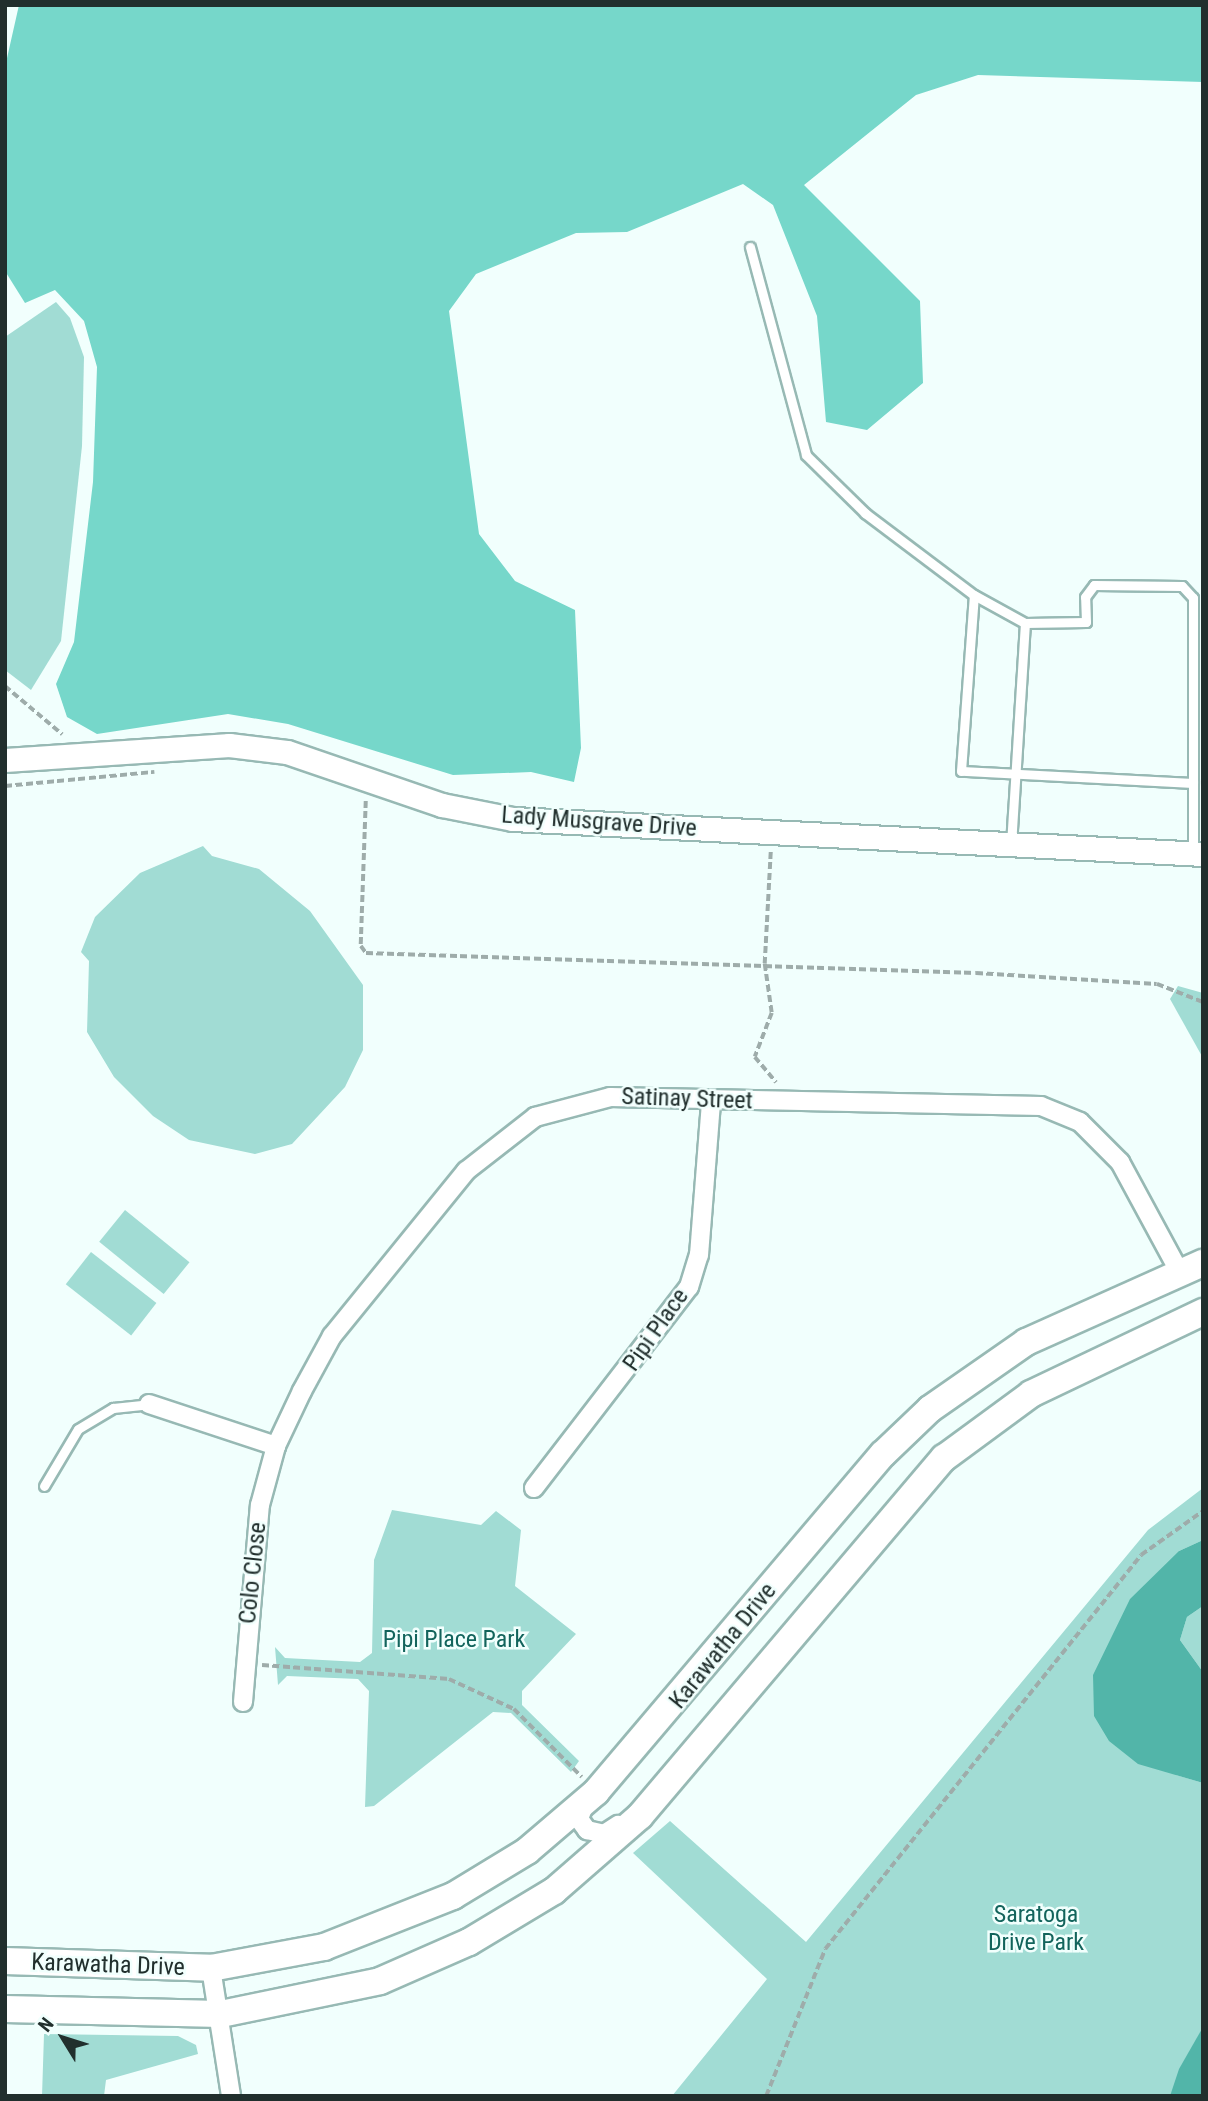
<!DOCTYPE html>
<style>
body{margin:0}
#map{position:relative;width:1208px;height:2101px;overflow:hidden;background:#f1fffd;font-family:"Roboto Condensed",sans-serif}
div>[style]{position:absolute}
.green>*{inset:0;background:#a1dcd4;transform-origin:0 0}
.forest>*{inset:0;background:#76d7ca}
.water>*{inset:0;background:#52b5a9}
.path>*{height:3.5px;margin-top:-1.75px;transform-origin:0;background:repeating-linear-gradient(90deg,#9eacaa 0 7px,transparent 0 10.5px)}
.roads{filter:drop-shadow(2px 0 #97b9b4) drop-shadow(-2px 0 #97b9b4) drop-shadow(0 2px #97b9b4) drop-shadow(0 -2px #97b9b4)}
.service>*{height:9px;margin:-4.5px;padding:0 4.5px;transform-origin:4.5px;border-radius:4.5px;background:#fff}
.minor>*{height:18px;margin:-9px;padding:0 9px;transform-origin:9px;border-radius:9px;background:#fff}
.tertiary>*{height:23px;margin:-11.5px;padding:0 11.5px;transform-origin:11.5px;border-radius:11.5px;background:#fff}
.secondary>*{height:26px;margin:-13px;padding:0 13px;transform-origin:13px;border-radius:13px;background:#fff}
span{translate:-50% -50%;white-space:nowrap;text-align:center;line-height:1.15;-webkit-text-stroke:5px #f1fffd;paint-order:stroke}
.street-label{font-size:24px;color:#212f2d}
.park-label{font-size:24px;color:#12645c}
.frame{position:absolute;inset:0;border:7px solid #212f2d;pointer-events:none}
.north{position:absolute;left:28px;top:2003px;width:70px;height:70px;-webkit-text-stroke:5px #f1fffd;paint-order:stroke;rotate:308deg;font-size:19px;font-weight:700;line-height:28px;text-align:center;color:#212f2d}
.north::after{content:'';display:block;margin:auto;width:24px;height:32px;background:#212f2d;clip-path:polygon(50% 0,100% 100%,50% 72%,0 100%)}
</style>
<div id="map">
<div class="green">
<div style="clip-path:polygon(56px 302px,70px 318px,84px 357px,82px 446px,61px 641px,31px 690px,5px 670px,5px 337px)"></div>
<div style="clip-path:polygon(203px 846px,212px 856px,259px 869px,310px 911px,363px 985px,363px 1050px,345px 1087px,292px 1144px,255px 1154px,189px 1140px,153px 1116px,114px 1077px,87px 1032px,89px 961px,81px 952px,95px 917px,140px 873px)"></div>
<div style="clip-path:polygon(1178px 986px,1203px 993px,1203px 1058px,1170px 999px)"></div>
<div style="left:125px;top:1210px;width:83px;height:41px;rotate:39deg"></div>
<div style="left:91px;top:1252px;width:83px;height:41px;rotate:38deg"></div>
<div style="clip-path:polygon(1203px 1488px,1203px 1540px,1179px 1551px,1176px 1775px,1203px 1783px,1203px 2027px,1170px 2096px,672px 2096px,767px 1979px,633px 1853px,670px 1821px,806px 1942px,1148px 1530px)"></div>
<div style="clip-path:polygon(392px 1510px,481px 1525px,496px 1511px,521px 1530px,515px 1586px,576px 1634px,522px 1691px,522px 1705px,579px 1761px,571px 1772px,511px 1713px,493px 1712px,374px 1806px,365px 1807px,369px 1691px,358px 1679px,287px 1676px,278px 1685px,275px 1647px,285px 1658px,360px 1662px,372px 1653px,374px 1560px)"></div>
<div style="clip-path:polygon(1203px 1606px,1203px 1672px,1180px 1640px,1187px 1617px)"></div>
<div style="clip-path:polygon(44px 2034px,178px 2036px,196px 2045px,198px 2054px,106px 2080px,104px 2096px,42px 2096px)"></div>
</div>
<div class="forest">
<div style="clip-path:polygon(19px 5px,1203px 5px,1203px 82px,978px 75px,916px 95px,804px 185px,920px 301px,923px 383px,867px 430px,826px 422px,817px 316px,773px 205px,743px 184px,627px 232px,576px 233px,476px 274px,449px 311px,479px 534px,515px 581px,575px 610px,581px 748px,574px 782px,531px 772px,453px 775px,288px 724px,228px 714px,97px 734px,67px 717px,56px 684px,74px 642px,93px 482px,97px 367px,84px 321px,55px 290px,25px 303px,5px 271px,5px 67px)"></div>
</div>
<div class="water">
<div style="clip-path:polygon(1203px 1540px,1203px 1606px,1187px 1617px,1180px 1640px,1203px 1672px,1203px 1783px,1138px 1764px,1109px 1741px,1094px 1716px,1093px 1675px,1130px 1599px,1179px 1551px)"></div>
<div style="clip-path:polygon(1203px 2027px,1203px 2096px,1170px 2096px,1179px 2069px)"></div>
</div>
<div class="path">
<div style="left:5px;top:686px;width:75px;rotate:40.1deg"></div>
<div style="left:5px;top:786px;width:150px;rotate:-5.4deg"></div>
<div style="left:366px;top:801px;width:145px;rotate:92deg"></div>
<div style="left:361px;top:946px;width:9px;rotate:54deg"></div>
<div style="left:366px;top:953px;width:610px;rotate:1.88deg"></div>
<div style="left:976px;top:973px;width:181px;rotate:3.5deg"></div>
<div style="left:1157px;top:984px;width:49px;rotate:21.4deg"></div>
<div style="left:771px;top:852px;width:112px;rotate:93.1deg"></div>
<div style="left:765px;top:964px;width:49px;rotate:81.9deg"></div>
<div style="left:772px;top:1013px;width:47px;rotate:111.1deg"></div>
<div style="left:755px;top:1057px;width:33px;rotate:50deg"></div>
<div style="left:262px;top:1665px;width:188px;rotate:4.3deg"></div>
<div style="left:449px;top:1679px;width:72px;rotate:24.8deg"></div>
<div style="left:514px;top:1709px;width:96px;rotate:45deg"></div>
<div style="left:766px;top:2096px;width:158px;rotate:-68.1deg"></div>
<div style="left:825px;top:1949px;width:505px;rotate:-51.27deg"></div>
<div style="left:1141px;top:1555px;width:76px;rotate:-35.4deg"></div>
</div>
<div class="roads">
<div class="service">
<div style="left:750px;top:247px;width:215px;rotate:74.9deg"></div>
<div style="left:806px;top:455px;width:83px;rotate:44.5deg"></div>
<div style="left:865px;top:513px;width:136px;rotate:37deg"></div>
<div style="left:1193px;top:783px;width:232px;rotate:-177deg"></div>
<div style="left:961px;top:771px;width:176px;rotate:-85.8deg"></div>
<div style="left:974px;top:595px;width:58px;rotate:28.8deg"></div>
<div style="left:1025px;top:623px;width:61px;rotate:-0.9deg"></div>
<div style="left:1086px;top:622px;width:25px;rotate:-92deg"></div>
<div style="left:1085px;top:597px;width:15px;rotate:-53deg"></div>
<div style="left:1094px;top:585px;width:88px;rotate:0.7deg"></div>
<div style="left:1182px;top:586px;width:16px;rotate:47deg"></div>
<div style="left:1193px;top:598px;width:254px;rotate:90deg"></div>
<div style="left:1011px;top:845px;width:222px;rotate:-86.4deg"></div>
<div style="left:44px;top:1486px;width:66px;rotate:-59.2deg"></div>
<div style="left:78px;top:1429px;width:41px;rotate:-31deg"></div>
<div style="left:113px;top:1408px;width:36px;rotate:-6deg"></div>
</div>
<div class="minor">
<div style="left:149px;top:1404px;width:134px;rotate:18.3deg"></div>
<div style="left:534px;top:1488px;width:254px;rotate:-52.4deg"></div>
<div style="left:689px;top:1287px;width:34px;rotate:-73deg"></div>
<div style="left:699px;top:1255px;width:154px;rotate:-85.5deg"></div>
<div style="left:243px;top:1702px;width:198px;rotate:-85.1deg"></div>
<div style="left:260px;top:1505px;width:61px;rotate:-74.8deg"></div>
<div style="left:276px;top:1446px;width:61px;rotate:-64.7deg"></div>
<div style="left:302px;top:1391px;width:63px;rotate:-61.4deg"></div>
<div style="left:332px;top:1336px;width:213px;rotate:-50.9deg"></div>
<div style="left:466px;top:1171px;width:88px;rotate:-38deg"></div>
<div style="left:535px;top:1117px;width:78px;rotate:-14.9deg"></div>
<div style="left:610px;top:1097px;width:431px;rotate:1.2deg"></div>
<div style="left:1041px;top:1106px;width:42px;rotate:22.3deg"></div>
<div style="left:1080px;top:1122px;width:57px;rotate:45deg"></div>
<div style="left:1120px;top:1162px;width:126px;rotate:61.6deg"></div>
<div style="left:585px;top:1803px;width:17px;rotate:111deg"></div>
<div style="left:579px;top:1819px;width:14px;rotate:54deg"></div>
<div style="left:587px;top:1830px;width:17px;rotate:13deg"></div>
<div style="left:604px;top:1834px;width:17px;rotate:-33deg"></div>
<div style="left:211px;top:1968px;width:130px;rotate:81.1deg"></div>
</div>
<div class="tertiary">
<div style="left:5px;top:760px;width:225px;rotate:-3.8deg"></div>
<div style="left:229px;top:745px;width:58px;rotate:6.9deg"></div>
<div style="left:287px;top:752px;width:164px;rotate:18.9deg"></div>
<div style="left:442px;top:805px;width:72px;rotate:11.2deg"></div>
<div style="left:513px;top:819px;width:691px;rotate:2.9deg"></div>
</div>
<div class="secondary">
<div style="left:5px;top:1961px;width:206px;rotate:1.9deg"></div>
<div style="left:211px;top:1968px;width:115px;rotate:-10.5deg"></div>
<div style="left:324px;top:1947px;width:139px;rotate:-21.6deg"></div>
<div style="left:453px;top:1896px;width:87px;rotate:-31.3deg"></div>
<div style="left:527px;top:1851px;width:91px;rotate:-40.5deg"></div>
<div style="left:596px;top:1792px;width:443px;rotate:-49.7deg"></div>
<div style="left:883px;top:1454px;width:65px;rotate:-43.8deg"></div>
<div style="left:930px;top:1409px;width:117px;rotate:-34.9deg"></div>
<div style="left:1026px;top:1342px;width:194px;rotate:-24.1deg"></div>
<div style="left:5px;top:2009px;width:216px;rotate:1.3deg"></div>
<div style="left:221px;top:2014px;width:162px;rotate:-11.7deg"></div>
<div style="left:380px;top:1981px;width:97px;rotate:-23.7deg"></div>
<div style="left:469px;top:1942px;width:99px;rotate:-31deg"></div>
<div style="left:554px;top:1891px;width:114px;rotate:-41.1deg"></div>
<div style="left:640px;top:1816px;width:470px;rotate:-49.7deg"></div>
<div style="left:944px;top:1458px;width:108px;rotate:-36.3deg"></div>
<div style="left:1031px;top:1394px;width:191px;rotate:-25.5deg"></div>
</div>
</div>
<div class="street-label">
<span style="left:599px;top:822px;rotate:4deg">Lady Musgrave Drive</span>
<span style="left:687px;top:1099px;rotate:2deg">Satinay Street</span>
<span style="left:656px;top:1330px;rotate:-55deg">Pipi Place</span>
<span style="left:253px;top:1573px;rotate:-84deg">Colo Close</span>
<span style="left:723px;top:1646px;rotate:-51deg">Karawatha Drive</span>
<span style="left:108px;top:1965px;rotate:2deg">Karawatha Drive</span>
</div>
<div class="park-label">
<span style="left:454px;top:1640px">Pipi Place Park</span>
<span style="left:1036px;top:1929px">Saratoga<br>Drive Park</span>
</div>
<div class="frame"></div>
<div class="north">N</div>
</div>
